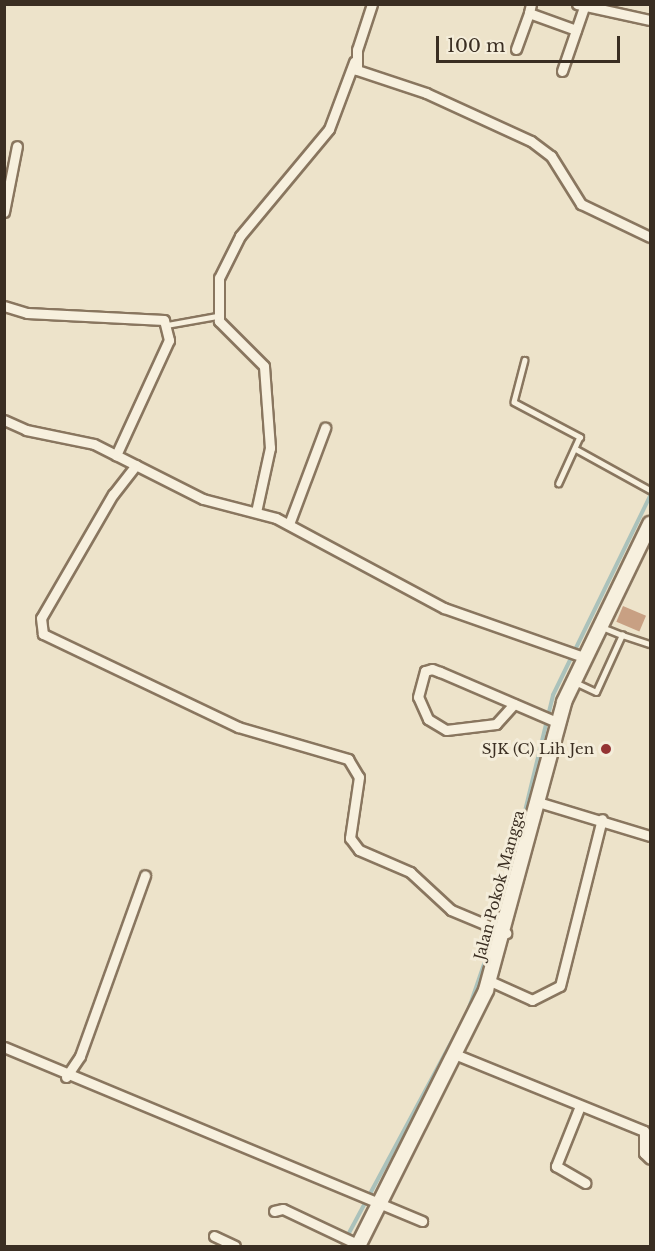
<!DOCTYPE html>
<style>
body{margin:0}
#map{position:relative;width:655px;height:1251px;overflow:hidden;background:#ede3ca;font-family:"Libre Baskerville",serif}
div>[style]{position:absolute}
.stream>*{height:4px;margin:-2px;padding:0 2px;transform-origin:2px;border-radius:2px;background:#abc2bb}
.building>*{inset:0;background:#c8a083;transform-origin:0 0}
.roads{filter:drop-shadow(2px 0 #89765f) drop-shadow(-2px 0 #89765f) drop-shadow(0 2px #89765f) drop-shadow(0 -2px #89765f)}
.lane>*{height:4.5px;margin:-2.25px;padding:0 2.25px;transform-origin:2.25px;border-radius:2.25px;background:#f7f0de}
.street>*{height:9px;margin:-4.5px;padding:0 4.5px;transform-origin:4.5px;border-radius:4.5px;background:#f7f0de}
.secondary>*{height:14px;margin:-7px;padding:0 7px;transform-origin:7px;border-radius:7px;background:#f7f0de}
.dots>*{width:16px;height:16px;translate:-50% -50%;box-sizing:border-box;border:3px solid #f4edda;border-radius:50%}
span{translate:-50% -50%;white-space:nowrap;text-align:center;line-height:1.15;-webkit-text-stroke:6px #f4edda;paint-order:stroke}
.poi-label{font-size:15px;color:#3a2e22}
.right{translate:-100% -50%;text-align:right}
.street-label{font-size:15px;color:#3a2e22}
.frame{position:absolute;inset:0;border:6px solid #3a2e22;pointer-events:none}
.scale{position:absolute;left:436px;top:36px;width:184px;height:27px;box-sizing:border-box;border:3px solid #3a2e22;border-top:0;padding-left:8px;font-size:18px;line-height:21px;white-space:nowrap;color:#3a2e22;-webkit-text-stroke:4px #f4edda;paint-order:stroke}
</style>
<div id="map">
<div class="stream">
<div style="left:503px;top:902px;width:213px;rotate:-76.4deg"></div>
<div style="left:553px;top:695px;width:221px;rotate:-64deg"></div>
<div style="left:342px;top:1246px;width:267px;rotate:-61.8deg"></div>
<div style="left:468px;top:1011px;width:77px;rotate:-71.1deg"></div>
</div>
<div class="building">
<div style="left:623px;top:606px;width:25px;height:17px;rotate:23deg"></div>
</div>
<div class="roads">
<div class="lane">
<div style="left:167px;top:325px;width:51px;rotate:-10.2deg"></div>
<div style="left:525px;top:360px;width:43px;rotate:104.7deg"></div>
<div style="left:514px;top:402px;width:75px;rotate:27.9deg"></div>
<div style="left:580px;top:437px;width:51px;rotate:114.5deg"></div>
<div style="left:576px;top:449px;width:85px;rotate:29deg"></div>
<div style="left:602px;top:627px;width:22px;rotate:22deg"></div>
<div style="left:575px;top:682px;width:23px;rotate:25deg"></div>
<div style="left:596px;top:692px;width:63px;rotate:-65.5deg"></div>
<div style="left:622px;top:635px;width:29px;rotate:18deg"></div>
</div>
<div class="street">
<div style="left:372px;top:4px;width:48px;rotate:108.1deg"></div>
<div style="left:357px;top:50px;width:20px;rotate:90deg"></div>
<div style="left:357px;top:70px;width:73px;rotate:18.4deg"></div>
<div style="left:426px;top:93px;width:115px;rotate:24.6deg"></div>
<div style="left:531px;top:141px;width:25px;rotate:37deg"></div>
<div style="left:551px;top:156px;width:57px;rotate:58deg"></div>
<div style="left:581px;top:204px;width:76px;rotate:25.6deg"></div>
<div style="left:531px;top:4px;width:9px;rotate:103deg"></div>
<div style="left:529px;top:13px;width:50px;rotate:19.9deg"></div>
<div style="left:577px;top:4px;width:75px;rotate:12.4deg"></div>
<div style="left:516px;top:49px;width:38px;rotate:-70deg"></div>
<div style="left:562px;top:71px;width:68px;rotate:-71deg"></div>
<div style="left:4px;top:212px;width:67px;rotate:-78.9deg"></div>
<div style="left:4px;top:306px;width:24px;rotate:17deg"></div>
<div style="left:27px;top:313px;width:137px;rotate:2.9deg"></div>
<div style="left:164px;top:320px;width:21px;rotate:76deg"></div>
<div style="left:169px;top:340px;width:127px;rotate:114.7deg"></div>
<div style="left:4px;top:420px;width:24px;rotate:24deg"></div>
<div style="left:26px;top:430px;width:69px;rotate:11.6deg"></div>
<div style="left:94px;top:444px;width:122px;rotate:26.8deg"></div>
<div style="left:203px;top:499px;width:75px;rotate:14.6deg"></div>
<div style="left:276px;top:518px;width:191px;rotate:28.2deg"></div>
<div style="left:444px;top:608px;width:147px;rotate:19.4deg"></div>
<div style="left:136px;top:465px;width:37px;rotate:128deg"></div>
<div style="left:113px;top:494px;width:143px;rotate:120.1deg"></div>
<div style="left:41px;top:618px;width:16px;rotate:83deg"></div>
<div style="left:43px;top:634px;width:216px;rotate:25.5deg"></div>
<div style="left:238px;top:727px;width:115px;rotate:16.2deg"></div>
<div style="left:348px;top:759px;width:21px;rotate:59deg"></div>
<div style="left:359px;top:777px;width:62px;rotate:98.4deg"></div>
<div style="left:350px;top:838px;width:15px;rotate:53deg"></div>
<div style="left:359px;top:850px;width:56px;rotate:23.3deg"></div>
<div style="left:410px;top:872px;width:56px;rotate:42.8deg"></div>
<div style="left:451px;top:910px;width:60px;rotate:22.7deg"></div>
<div style="left:256px;top:512px;width:66px;rotate:-77.7deg"></div>
<div style="left:270px;top:448px;width:82px;rotate:-94.2deg"></div>
<div style="left:264px;top:366px;width:64px;rotate:-135deg"></div>
<div style="left:219px;top:321px;width:43px;rotate:-90deg"></div>
<div style="left:219px;top:278px;width:47px;rotate:-63.4deg"></div>
<div style="left:240px;top:236px;width:139px;rotate:-50.2deg"></div>
<div style="left:329px;top:129px;width:72px;rotate:-69.5deg"></div>
<div style="left:289px;top:524px;width:103px;rotate:-69.4deg"></div>
<div style="left:514px;top:704px;width:27px;rotate:132deg"></div>
<div style="left:496px;top:724px;width:50px;rotate:173.2deg"></div>
<div style="left:446px;top:730px;width:21px;rotate:-149deg"></div>
<div style="left:428px;top:719px;width:24px;rotate:-114deg"></div>
<div style="left:418px;top:697px;width:27px;rotate:-75deg"></div>
<div style="left:425px;top:671px;width:7px;rotate:-16deg"></div>
<div style="left:432px;top:669px;width:9px;rotate:21deg"></div>
<div style="left:440px;top:672px;width:129px;rotate:23.2deg"></div>
<div style="left:538px;top:802px;width:117px;rotate:16.9deg"></div>
<div style="left:490px;top:981px;width:46px;rotate:24.3deg"></div>
<div style="left:532px;top:1000px;width:31px;rotate:-27deg"></div>
<div style="left:560px;top:986px;width:172px;rotate:-75.9deg"></div>
<div style="left:4px;top:1047px;width:453px;rotate:22.6deg"></div>
<div style="left:457px;top:1055px;width:202px;rotate:22.1deg"></div>
<div style="left:644px;top:1131px;width:22px;rotate:90deg"></div>
<div style="left:644px;top:1153px;width:8px;rotate:45deg"></div>
<div style="left:66px;top:1077px;width:25px;rotate:-56deg"></div>
<div style="left:80px;top:1056px;width:192px;rotate:-70.2deg"></div>
<div style="left:580px;top:1106px;width:65px;rotate:111.8deg"></div>
<div style="left:556px;top:1166px;width:34px;rotate:30deg"></div>
<div style="left:274px;top:1211px;width:9px;rotate:-13deg"></div>
<div style="left:283px;top:1209px;width:84px;rotate:25.3deg"></div>
<div style="left:214px;top:1236px;width:23px;rotate:25deg"></div>
</div>
<div class="secondary">
<div style="left:358px;top:1246px;width:286px;rotate:-63.4deg"></div>
<div style="left:486px;top:990px;width:298px;rotate:-74.8deg"></div>
<div style="left:564px;top:702px;width:198px;rotate:-64.2deg"></div>
</div>
</div>
<div class="dots">
<div style="left:606px;top:749px;background:#943333"></div>
</div>
<div class="poi-label">
<span class="right" style="left:594px;top:749px">SJK (C) Lih Jen</span>
</div>
<div class="street-label">
<span style="left:499px;top:885px;rotate:-75deg">Jalan Pokok Mangga</span>
</div>
<div class="frame"></div>
<div class="scale">100 m</div>
</div>
